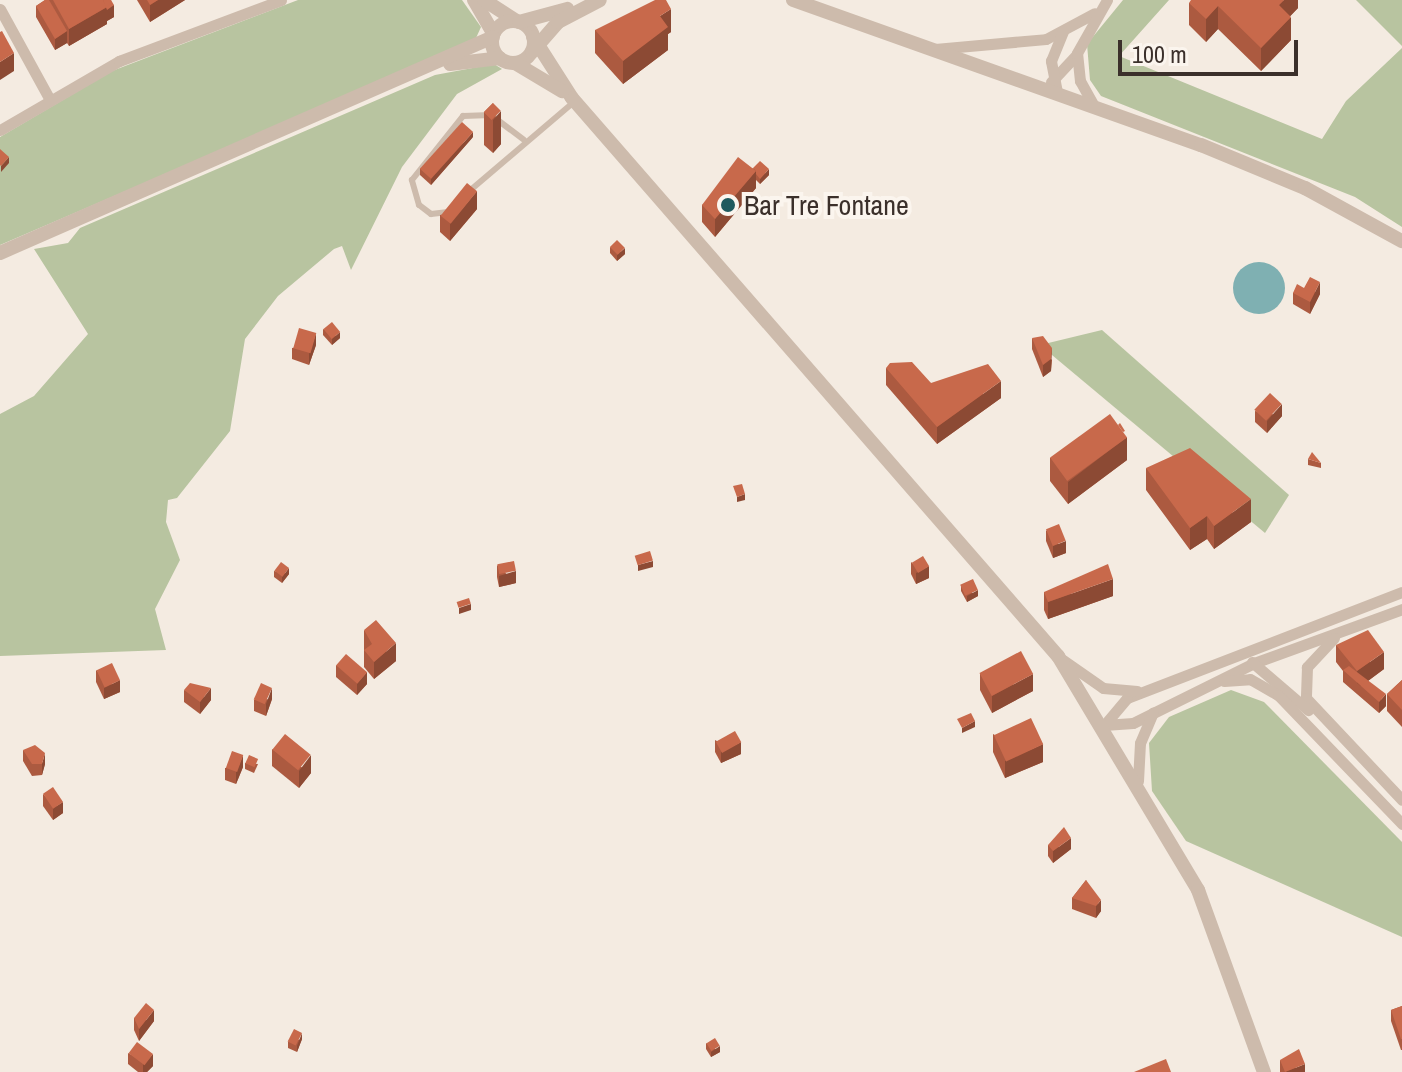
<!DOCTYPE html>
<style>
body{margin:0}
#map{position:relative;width:1402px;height:1072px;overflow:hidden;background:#f4ebe1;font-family:"Archivo Narrow",sans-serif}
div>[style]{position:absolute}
.green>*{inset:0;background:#b8c4a0}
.water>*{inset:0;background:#7fb0b2}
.round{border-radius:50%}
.service>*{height:6px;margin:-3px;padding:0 3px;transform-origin:3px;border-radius:3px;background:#cdbbac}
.minor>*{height:11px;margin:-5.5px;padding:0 5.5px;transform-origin:5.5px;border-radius:5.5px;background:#cdbbac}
.tertiary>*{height:14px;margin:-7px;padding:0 7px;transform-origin:7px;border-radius:7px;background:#cdbbac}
.tertiary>.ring{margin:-7px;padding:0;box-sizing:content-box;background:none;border:14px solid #cdbbac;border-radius:50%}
.wall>*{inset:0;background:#ac5a40}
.shaded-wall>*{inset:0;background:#8c4a34}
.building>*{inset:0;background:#c8694b;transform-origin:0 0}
.dots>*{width:22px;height:22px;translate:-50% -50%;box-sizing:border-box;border:4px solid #fbf5ee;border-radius:50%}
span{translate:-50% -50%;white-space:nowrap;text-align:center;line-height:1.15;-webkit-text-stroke:8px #fbf5ee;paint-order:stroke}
.poi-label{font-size:28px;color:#3b302b}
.left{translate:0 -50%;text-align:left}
.scale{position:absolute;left:1118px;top:40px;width:180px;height:36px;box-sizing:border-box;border:4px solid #3b302b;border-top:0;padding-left:10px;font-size:24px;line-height:28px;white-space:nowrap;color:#3b302b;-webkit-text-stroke:6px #fbf5ee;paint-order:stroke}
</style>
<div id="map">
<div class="green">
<div style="clip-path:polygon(298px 0,462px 0,481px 27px,476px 38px,436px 58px,0 245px,0 137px,112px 71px)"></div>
<div style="clip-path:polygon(1123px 0,1169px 0,1119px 56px,1322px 139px,1346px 101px,1402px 48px,1402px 227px,1355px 197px,1101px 96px,1090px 80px,1087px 44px)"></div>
<div style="clip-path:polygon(1356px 0,1402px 0,1402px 46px)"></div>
<div style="clip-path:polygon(494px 64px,502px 69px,457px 94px,402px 167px,351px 270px,342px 246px,334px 249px,278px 296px,245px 339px,230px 431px,177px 498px,168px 500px,166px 522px,180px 560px,155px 609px,166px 650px,0 656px,0 414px,34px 396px,88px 334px,34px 249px,68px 243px,80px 228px,435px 75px)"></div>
<div style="clip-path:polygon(1102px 330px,1289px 495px,1265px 533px,1040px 345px)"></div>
<div style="clip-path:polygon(1231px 690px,1264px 702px,1402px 842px,1402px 937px,1186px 841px,1152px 791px,1149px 743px,1169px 717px)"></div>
</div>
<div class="water">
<div class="round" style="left:1233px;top:262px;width:52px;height:52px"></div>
</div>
<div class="service">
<div style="left:467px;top:193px;width:140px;rotate:-40.4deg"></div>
<div style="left:448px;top:212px;width:17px;rotate:173deg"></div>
<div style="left:431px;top:214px;width:15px;rotate:-143deg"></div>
<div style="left:419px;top:205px;width:26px;rotate:-106deg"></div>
<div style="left:412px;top:180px;width:82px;rotate:-51.4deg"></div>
<div style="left:463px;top:116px;width:28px;rotate:-2deg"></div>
<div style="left:491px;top:115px;width:41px;rotate:37.1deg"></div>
</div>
<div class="minor">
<div style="left:0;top:9px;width:102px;rotate:61.2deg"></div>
<div style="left:935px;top:49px;width:111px;rotate:-5.1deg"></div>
<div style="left:1046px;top:39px;width:55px;rotate:-28deg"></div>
<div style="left:1051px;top:82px;width:38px;rotate:-47deg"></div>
<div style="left:1057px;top:92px;width:32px;rotate:-101deg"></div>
<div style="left:1051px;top:61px;width:32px;rotate:-68deg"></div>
<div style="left:1094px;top:106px;width:29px;rotate:-119deg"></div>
<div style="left:1080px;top:81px;width:28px;rotate:-96deg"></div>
<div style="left:1077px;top:53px;width:61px;rotate:-60.5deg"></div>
<div style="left:0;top:130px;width:138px;rotate:-30.1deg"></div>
<div style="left:119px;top:61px;width:173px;rotate:-20.6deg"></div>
<div style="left:1402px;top:592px;width:295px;rotate:158.9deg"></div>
<div style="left:1127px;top:698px;width:35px;rotate:130deg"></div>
<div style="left:1104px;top:725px;width:29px;rotate:-4deg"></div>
<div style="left:1133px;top:723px;width:135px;rotate:-26.4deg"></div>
<div style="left:1254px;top:663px;width:158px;rotate:-20deg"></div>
<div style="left:1334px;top:638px;width:40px;rotate:133deg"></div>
<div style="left:1307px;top:667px;width:31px;rotate:92deg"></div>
<div style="left:1306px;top:698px;width:140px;rotate:46.7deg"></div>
<div style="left:1063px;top:660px;width:49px;rotate:35deg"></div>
<div style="left:1103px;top:688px;width:34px;rotate:5deg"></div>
<div style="left:1252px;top:662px;width:74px;rotate:40.6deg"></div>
<div style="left:1224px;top:681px;width:26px;rotate:-4deg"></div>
<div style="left:1250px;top:679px;width:32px;rotate:30deg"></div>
<div style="left:1278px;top:695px;width:179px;rotate:46.1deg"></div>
<div style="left:1138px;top:781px;width:38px;rotate:-87deg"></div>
<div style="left:1140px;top:743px;width:33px;rotate:-67deg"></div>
</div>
<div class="tertiary">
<div style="left:474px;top:0;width:39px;rotate:60deg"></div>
<div style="left:484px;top:0;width:38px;rotate:33deg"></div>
<div style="left:793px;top:0;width:433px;rotate:19.6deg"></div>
<div style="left:1201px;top:145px;width:113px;rotate:22.5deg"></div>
<div style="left:1305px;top:188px;width:111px;rotate:28.7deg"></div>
<div class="ring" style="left:492px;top:21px;width:28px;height:28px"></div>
<div style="left:519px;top:22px;width:50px;rotate:-15.2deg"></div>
<div style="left:533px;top:37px;width:72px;rotate:57.4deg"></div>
<div style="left:572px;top:98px;width:740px;rotate:48.95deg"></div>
<div style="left:1058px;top:656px;width:273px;rotate:59.1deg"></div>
<div style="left:1198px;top:890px;width:194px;rotate:70.1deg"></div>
<div style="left:532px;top:52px;width:40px;rotate:-49deg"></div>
<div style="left:558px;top:22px;width:47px;rotate:-27.6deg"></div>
<div style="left:515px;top:63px;width:55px;rotate:30.8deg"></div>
<div style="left:450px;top:64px;width:50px;rotate:-6.8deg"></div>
<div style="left:0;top:253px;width:538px;rotate:-23.66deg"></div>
</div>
<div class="wall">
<div style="clip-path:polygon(45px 0,111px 0,114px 17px,107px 21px,107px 24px,69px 46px,67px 43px,55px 50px,36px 17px,36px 6px)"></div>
<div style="clip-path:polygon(137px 0,185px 0,150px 22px)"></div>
<div style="clip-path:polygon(1298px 0,1298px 8px,1290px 16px,1291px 40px,1261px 71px,1218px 29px,1206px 42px,1189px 25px,1189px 3px)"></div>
<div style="clip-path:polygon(595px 30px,671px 32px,668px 34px,668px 50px,623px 84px,595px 53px)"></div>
<div style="clip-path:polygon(493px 103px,501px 144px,493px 153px,484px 145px,484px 112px)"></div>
<div style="clip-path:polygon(473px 137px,431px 185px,420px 175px,420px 169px)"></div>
<div style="clip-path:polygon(753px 168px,769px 175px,760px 184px,756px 180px,756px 188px,715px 237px,702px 222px,702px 205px)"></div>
<div style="clip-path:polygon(477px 209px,450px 241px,440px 232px,440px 215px)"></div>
<div style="clip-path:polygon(610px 247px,625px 254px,617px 261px,610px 253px)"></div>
<div style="clip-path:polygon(1304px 288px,1320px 294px,1310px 314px,1293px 304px,1293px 293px)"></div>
<div style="clip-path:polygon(323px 329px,340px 338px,332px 345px,323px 335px)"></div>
<div style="clip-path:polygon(1032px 338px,1052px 360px,1051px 371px,1043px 377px,1032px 349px)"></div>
<div style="clip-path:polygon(316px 345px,309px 365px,292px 359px,292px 348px)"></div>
<div style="clip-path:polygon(886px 368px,931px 383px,1001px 398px,937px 444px,886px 385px)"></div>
<div style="clip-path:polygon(1255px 411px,1282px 416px,1267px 433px,1255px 422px)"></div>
<div style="clip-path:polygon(1125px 435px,1127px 460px,1068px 504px,1050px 481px,1050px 458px)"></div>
<div style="clip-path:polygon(1308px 459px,1321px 463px,1321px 468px,1308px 465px)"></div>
<div style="clip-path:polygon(1146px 468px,1251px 522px,1214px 549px,1207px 539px,1190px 550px,1146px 490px)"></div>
<div style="clip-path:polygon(1046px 530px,1066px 553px,1053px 558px,1046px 541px)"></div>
<div style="clip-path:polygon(911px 562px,929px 578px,916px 584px,911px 574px)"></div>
<div style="clip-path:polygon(497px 565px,516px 583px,499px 587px,497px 577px)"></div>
<div style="clip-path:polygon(274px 571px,289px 574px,282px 583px,274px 577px)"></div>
<div style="clip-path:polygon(961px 586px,978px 596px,967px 602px,961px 591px)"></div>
<div style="clip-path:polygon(1044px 592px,1113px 596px,1048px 619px,1044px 610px)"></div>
<div style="clip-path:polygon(364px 630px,396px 661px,374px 679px,364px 667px)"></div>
<div style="clip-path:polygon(1336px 645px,1384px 669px,1368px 681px,1386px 706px,1379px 713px,1343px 682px,1343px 671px,1336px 662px)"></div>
<div style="clip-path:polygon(336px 665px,367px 684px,357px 695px,336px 677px)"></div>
<div style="clip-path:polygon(96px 670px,120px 692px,104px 699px,96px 682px)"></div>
<div style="clip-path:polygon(980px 673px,1033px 691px,992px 713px,980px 690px)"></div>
<div style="clip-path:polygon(1402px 680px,1402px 727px,1387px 711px,1387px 694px)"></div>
<div style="clip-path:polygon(184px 690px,211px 700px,200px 714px,184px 702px)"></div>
<div style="clip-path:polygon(272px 699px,266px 716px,254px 711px,254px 700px)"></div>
<div style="clip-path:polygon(993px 734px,1043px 762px,1005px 778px,993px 752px)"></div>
<div style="clip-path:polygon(715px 740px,741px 754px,721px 763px,715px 752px)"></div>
<div style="clip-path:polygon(272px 749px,311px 773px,299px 788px,272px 766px)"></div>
<div style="clip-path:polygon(23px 750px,45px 764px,42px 775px,32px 776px,23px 761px)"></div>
<div style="clip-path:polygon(245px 763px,258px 764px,254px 773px,245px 769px)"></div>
<div style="clip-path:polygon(243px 767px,236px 784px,225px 780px,225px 768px)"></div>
<div style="clip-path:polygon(43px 794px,63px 813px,53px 820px,43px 806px)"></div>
<div style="clip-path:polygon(1048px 845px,1071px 849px,1053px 863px,1048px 856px)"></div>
<div style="clip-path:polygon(1086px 880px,1101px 911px,1096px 918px,1072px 909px,1072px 898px)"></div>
<div style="clip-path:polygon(1402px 1006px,1402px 1050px,1401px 1050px,1391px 1021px,1391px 1010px)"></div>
<div style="clip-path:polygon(134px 1018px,154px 1021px,139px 1041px,134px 1030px)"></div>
<div style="clip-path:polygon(302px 1039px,297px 1052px,288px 1048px,288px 1042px)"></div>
<div style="clip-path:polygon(706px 1043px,720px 1052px,711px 1057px,706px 1049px)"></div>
<div style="clip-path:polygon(128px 1053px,153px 1066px,147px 1072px,138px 1072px,128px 1064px)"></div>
<div style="clip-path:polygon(1280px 1060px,1305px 1072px,1280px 1072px)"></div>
</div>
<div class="shaded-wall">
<div style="clip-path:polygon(158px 0,185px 0,150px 22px,150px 5px)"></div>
<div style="clip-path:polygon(1284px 0,1298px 0,1298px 8px,1279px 28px,1279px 5px)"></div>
<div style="clip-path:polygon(114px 5px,114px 17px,107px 21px,107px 24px,69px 46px,69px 29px,107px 7px)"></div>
<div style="clip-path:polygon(1218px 6px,1218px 29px,1206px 42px,1206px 19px)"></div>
<div style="clip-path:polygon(671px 9px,671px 32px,668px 34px,668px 50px,623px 84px,623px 61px,660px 16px)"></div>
<div style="clip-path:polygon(1291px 17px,1291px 40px,1261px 71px,1261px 48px)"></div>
<div style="clip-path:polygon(67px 31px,67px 43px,55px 50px,55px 39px)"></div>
<div style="clip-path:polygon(14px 53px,14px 71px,0 80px,0 62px)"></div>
<div style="clip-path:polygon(501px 111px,501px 144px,493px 153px,493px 120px)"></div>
<div style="clip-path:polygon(473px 132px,473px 137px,431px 185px,431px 179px)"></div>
<div style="clip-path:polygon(9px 157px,9px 163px,1px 172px,1px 166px)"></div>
<div style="clip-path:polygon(769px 169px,769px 175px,760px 184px,760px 179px)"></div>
<div style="clip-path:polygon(756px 171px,756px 188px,715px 237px,715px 219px)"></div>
<div style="clip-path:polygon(477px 191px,477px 209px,450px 241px,450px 223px)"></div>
<div style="clip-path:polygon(625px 248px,625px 254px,617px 261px,617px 255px)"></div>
<div style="clip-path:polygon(1320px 282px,1320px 294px,1310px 314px,1310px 302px)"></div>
<div style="clip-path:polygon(340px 332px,340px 338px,332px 345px,332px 339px)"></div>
<div style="clip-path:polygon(316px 333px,316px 345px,309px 365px,309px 354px)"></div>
<div style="clip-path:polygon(1052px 348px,1051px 371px,1043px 377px,1043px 365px)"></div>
<div style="clip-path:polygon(1001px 381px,1001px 398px,937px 444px,937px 427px)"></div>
<div style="clip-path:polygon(1282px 404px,1282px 416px,1267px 433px,1267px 421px)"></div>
<div style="clip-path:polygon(1127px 437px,1127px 460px,1068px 504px,1068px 482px)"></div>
<div style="clip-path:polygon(745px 494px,745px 500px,737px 502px,737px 497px)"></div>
<div style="clip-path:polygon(1251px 499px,1251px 522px,1214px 549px,1214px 526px)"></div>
<div style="clip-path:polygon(1207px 516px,1207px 539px,1190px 550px,1190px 528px)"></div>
<div style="clip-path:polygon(1066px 541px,1066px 553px,1053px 558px,1053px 546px)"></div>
<div style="clip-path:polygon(653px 561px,653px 567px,638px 571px,638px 565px)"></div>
<div style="clip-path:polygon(929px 566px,929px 578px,916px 584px,916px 573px)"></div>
<div style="clip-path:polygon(289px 568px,289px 574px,282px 583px,282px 577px)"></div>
<div style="clip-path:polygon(516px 571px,516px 583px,499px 587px,499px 576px)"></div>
<div style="clip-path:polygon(1113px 579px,1113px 596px,1048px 619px,1048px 602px)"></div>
<div style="clip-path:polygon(978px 590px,978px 596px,967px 602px,967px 596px)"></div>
<div style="clip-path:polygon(471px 604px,471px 610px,459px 614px,459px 608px)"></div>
<div style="clip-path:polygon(396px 643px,396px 661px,374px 679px,374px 662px)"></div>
<div style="clip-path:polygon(1384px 652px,1384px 669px,1361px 686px,1357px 683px,1357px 671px)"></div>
<div style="clip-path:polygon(367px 672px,367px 684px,357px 695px,357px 683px)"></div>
<div style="clip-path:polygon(1033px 674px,1033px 691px,992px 713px,992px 696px)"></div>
<div style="clip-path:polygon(120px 680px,120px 692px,104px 699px,104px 688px)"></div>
<div style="clip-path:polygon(211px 688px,211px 700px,200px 714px,200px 702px)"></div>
<div style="clip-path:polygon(272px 688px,272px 699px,266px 716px,266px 704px)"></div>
<div style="clip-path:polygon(1386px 694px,1386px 706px,1379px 713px,1379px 702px)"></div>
<div style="clip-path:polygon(975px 721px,975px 727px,962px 733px,962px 728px)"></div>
<div style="clip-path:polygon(741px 742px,741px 754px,721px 763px,721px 752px)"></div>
<div style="clip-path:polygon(1043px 744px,1043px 762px,1005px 778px,1005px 761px)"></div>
<div style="clip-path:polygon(45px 753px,45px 764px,42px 775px,42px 764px)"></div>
<div style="clip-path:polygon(243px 755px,243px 767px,236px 784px,236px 772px)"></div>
<div style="clip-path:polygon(311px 755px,311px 773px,299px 788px,299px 771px)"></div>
<div style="clip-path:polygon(63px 802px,63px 813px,53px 820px,53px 808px)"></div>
<div style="clip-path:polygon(1071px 838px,1071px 849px,1053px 863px,1053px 851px)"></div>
<div style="clip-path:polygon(1101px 900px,1101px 911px,1096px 918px,1096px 906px)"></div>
<div style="clip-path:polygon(154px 1010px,154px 1021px,139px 1041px,139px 1029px)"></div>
<div style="clip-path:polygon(302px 1033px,302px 1039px,297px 1052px,297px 1046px)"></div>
<div style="clip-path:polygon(720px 1046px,720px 1052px,711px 1057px,711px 1052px)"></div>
<div style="clip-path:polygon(153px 1054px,153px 1066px,147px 1072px,143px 1072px,143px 1065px)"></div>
<div style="clip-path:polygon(1305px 1064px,1305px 1072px,1285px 1072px)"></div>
</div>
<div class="building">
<div style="clip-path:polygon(45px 0,49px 0,67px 31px,55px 39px,36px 6px)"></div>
<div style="clip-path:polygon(53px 0,103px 0,107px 7px,69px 29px)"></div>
<div style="clip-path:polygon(103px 0,111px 0,114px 5px,107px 10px)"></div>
<div style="clip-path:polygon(147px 0,158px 0,150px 5px)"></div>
<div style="clip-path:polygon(655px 0,666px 0,671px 9px,660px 16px,668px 27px,623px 61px,595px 30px)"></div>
<div style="clip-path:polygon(1191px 0,1284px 0,1279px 5px,1291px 17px,1261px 48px,1218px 6px,1206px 19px,1189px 3px)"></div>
<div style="clip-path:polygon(2px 31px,14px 53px,0 62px,0 32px)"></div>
<div style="left:493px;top:103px;width:11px;height:13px;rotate:45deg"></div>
<div style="left:462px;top:122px;width:15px;height:63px;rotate:42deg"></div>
<div style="clip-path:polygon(0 149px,9px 157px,1px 166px,0 165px)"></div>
<div style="clip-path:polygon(738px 157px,756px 171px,715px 219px,702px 205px)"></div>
<div style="clip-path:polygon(760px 161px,769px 169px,760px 179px,756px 174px,756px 171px,753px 168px)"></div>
<div style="left:467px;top:183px;width:13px;height:42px;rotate:39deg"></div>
<div style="left:617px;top:240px;width:11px;height:10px;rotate:45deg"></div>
<div style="clip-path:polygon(1310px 277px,1320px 282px,1310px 302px,1293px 293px,1297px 284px,1304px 288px)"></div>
<div style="left:332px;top:322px;width:13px;height:11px;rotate:51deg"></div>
<div style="left:299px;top:328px;width:18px;height:21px;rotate:16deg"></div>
<div style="clip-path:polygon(1043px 336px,1052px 348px,1051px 359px,1043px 365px,1032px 338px)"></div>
<div style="clip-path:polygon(912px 362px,931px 383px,988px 364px,1001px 381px,937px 427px,886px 368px,890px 363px)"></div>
<div style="left:1270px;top:393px;width:16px;height:23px;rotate:43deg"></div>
<div style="left:1110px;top:414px;width:29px;height:74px;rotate:54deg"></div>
<div style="clip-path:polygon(1120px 423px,1125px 431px,1123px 432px,1118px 425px)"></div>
<div style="clip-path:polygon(1190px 448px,1251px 499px,1214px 526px,1207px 516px,1190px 528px,1146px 468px)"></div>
<div style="clip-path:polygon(1312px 452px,1321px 463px,1308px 459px)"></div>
<div style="clip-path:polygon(742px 484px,745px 494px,737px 497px,733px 486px)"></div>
<div style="left:1059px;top:524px;width:18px;height:14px;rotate:68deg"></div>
<div style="left:650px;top:551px;width:10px;height:16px;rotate:73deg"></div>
<div style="left:923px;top:556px;width:12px;height:13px;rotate:59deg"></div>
<div style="left:514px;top:561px;width:10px;height:17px;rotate:79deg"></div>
<div style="left:281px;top:562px;width:10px;height:11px;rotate:37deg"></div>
<div style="clip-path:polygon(1108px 564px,1113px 579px,1048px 602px,1044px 592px)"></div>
<div style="left:973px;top:579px;width:12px;height:14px;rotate:66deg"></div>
<div style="left:469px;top:598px;width:6px;height:13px;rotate:72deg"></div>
<div style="clip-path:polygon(376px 620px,396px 643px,374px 662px,364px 650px,372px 644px,364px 630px)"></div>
<div style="clip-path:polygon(1368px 630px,1384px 652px,1357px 671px,1336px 645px)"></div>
<div style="left:1021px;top:651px;width:26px;height:47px;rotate:62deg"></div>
<div style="left:346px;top:654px;width:28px;height:15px;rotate:41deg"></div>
<div style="left:112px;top:663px;width:19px;height:17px;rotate:65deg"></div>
<div style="clip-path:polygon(1349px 666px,1386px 694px,1379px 702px,1343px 670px)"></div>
<div style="clip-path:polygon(1402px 680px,1402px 710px,1387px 694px)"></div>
<div style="clip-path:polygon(190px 683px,211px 688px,200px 702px,184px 690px)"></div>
<div style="left:261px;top:683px;width:12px;height:18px;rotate:24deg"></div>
<div style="clip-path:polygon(971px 713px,975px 721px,962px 728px,957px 719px)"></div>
<div style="left:1031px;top:718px;width:29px;height:41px;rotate:65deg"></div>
<div style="left:735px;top:731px;width:13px;height:22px;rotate:61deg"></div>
<div style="left:285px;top:734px;width:33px;height:20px;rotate:39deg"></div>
<div style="clip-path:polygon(35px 745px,45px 753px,42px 764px,32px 764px,23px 750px)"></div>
<div style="left:232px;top:751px;width:12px;height:18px;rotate:20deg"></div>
<div style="left:249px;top:755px;width:10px;height:9px;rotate:24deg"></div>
<div style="left:53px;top:787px;width:18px;height:12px;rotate:56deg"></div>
<div style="clip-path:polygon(1064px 827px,1071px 838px,1053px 851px,1048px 845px)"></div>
<div style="clip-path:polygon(1086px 880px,1101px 900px,1096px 906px,1072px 898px)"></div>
<div style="clip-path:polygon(146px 1003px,154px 1010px,139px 1029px,134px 1018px)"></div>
<div style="clip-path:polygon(1402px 1006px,1402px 1039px,1401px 1039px,1391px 1010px)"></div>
<div style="left:294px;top:1029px;width:9px;height:14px;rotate:27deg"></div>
<div style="left:715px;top:1038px;width:9px;height:10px;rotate:58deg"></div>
<div style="left:137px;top:1042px;width:20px;height:14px;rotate:37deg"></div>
<div style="clip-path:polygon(1299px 1049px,1305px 1064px,1285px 1072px,1280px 1060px)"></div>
<div style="clip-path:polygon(1166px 1059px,1171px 1072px,1134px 1072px)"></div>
</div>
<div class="dots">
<div style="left:728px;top:205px;background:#1f5a5e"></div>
</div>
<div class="poi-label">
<span class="left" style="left:744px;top:205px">Bar Tre Fontane</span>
</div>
<div class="scale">100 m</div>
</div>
